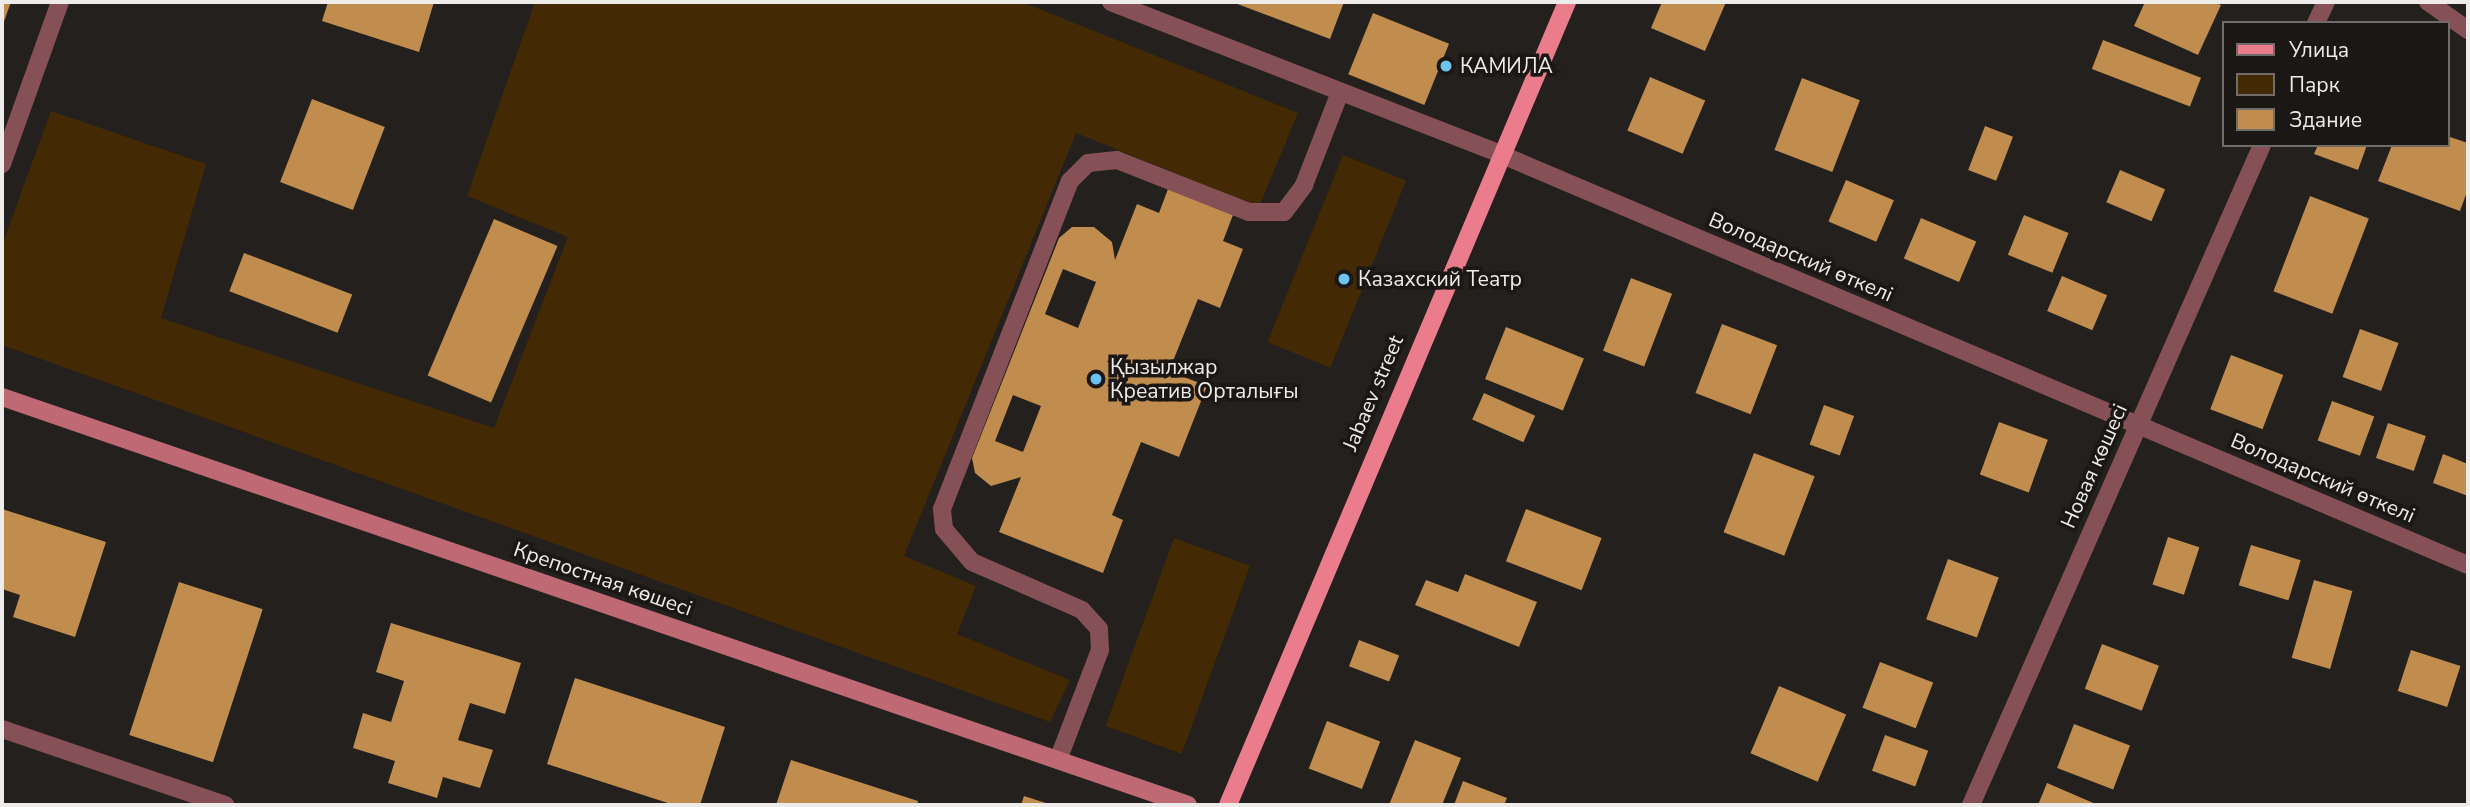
<!DOCTYPE html>
<meta charset="utf-8">
<style>
body{margin:0}
#map{position:relative;width:2470px;height:807px;overflow:hidden;background:#23201d;font-family:"Nunito Sans",sans-serif}
div>[style]{position:absolute}
.green>*{inset:0;background:#432904;transform-origin:0 0}
.building>*{inset:0;background:#c18d4e;transform-origin:0 0}
.lane>*{height:18px;margin:-9px;padding:0 9px;transform-origin:9px;border-radius:9px;background:#865057}
.street>*{height:18px;margin:-9px;padding:0 9px;transform-origin:9px;border-radius:9px;background:#865057}
.secondary>*{height:18px;margin:-9px;padding:0 9px;transform-origin:9px;border-radius:9px;background:#bf6975}
.primary>*{height:18px;margin:-9px;padding:0 9px;transform-origin:9px;border-radius:9px;background:#eb7c8c}
.dots>*{width:19px;height:19px;translate:-50% -50%;box-sizing:border-box;border:4px solid #1a1714;border-radius:50%}
span{translate:-50% -50%;white-space:nowrap;text-align:center;line-height:1.15;-webkit-text-stroke:7px #1a1714;paint-order:stroke}
.poi-label{font-size:21px;color:#eeecea}
.left{translate:0 -50%;text-align:left}
.street-label{font-size:21px;color:#eeecea}
.frame{position:absolute;inset:0;border:4px solid #eeecea;pointer-events:none}
.legend{position:absolute;left:2222px;top:21px;width:228px;height:126px;box-sizing:border-box;background:#1a1714;border:2px solid #6f6c6a;margin:0;padding:9px 12px;list-style:none;font-size:21px;color:#eeecea}
.legend li{display:flex;align-items:center;gap:14px;height:35px}
.legend b{width:35px;border:2px solid #6f6c6a}
</style>
<div id="map">
<div class="green">
<div style="clip-path:polygon(535px 2px,1022px 2px,1298px 113px,1259px 207px,1076px 133px,904px 556px,976px 586px,957px 634px,1070px 680px,1050px 722px,2px 345px,2px 245px,51px 111px,206px 164px,161px 318px,494px 428px,568px 237px,467px 196px)"></div>
<div style="left:1343px;top:155px;width:68px;height:202px;rotate:22deg"></div>
<div style="left:1174px;top:538px;width:81px;height:200px;rotate:20deg"></div>
</div>
<div class="building">
<div style="clip-path:polygon(2px 2px,11px 2px,2px 27px)"></div>
<div style="clip-path:polygon(328px 2px,434px 2px,419px 52px,322px 21px)"></div>
<div style="clip-path:polygon(1232px 2px,1344px 2px,1330px 39px)"></div>
<div style="clip-path:polygon(1662px 2px,1726px 2px,1705px 51px,1651px 28px)"></div>
<div style="clip-path:polygon(2145px 2px,2213px 2px,2221px 5px,2198px 55px,2134px 26px)"></div>
<div style="left:1373px;top:13px;width:82px;height:66px;rotate:22deg"></div>
<div style="left:2103px;top:40px;width:105px;height:31px;rotate:21deg"></div>
<div style="left:1650px;top:77px;width:60px;height:58px;rotate:23deg"></div>
<div style="left:1802px;top:78px;width:62px;height:77px;rotate:21deg"></div>
<div style="left:312px;top:99px;width:78px;height:89px;rotate:21deg"></div>
<div style="left:1985px;top:126px;width:30px;height:47px;rotate:21deg"></div>
<div style="clip-path:polygon(2447px 136px,2468px 143px,2468px 189px,2460px 211px,2378px 181px,2392px 145px,2447px 145px)"></div>
<div style="clip-path:polygon(2318px 145px,2367px 145px,2358px 170px,2314px 154px)"></div>
<div style="left:2120px;top:170px;width:49px;height:35px;rotate:23deg"></div>
<div style="left:1846px;top:180px;width:52px;height:45px;rotate:23deg"></div>
<div style="clip-path:polygon(evenodd,1168px 189px,1233px 215px,1223px 241px,1243px 249px,1220px 308px,1198px 299px,1169px 371px,1207px 386px,1179px 457px,1141px 442px,1112px 515px,1123px 520px,1103px 573px,999px 532px,1021px 477px,991px 486px,975px 473px,972px 458px,1059px 238px,1072px 227px,1094px 227px,1112px 242px,1115px 260px,1137px 204px,1159px 213px,1168px 189px,1063px 269px,1096px 282px,1078px 328px,1045px 314px,1063px 269px,1168px 189px,1013px 395px,1041px 406px,1023px 452px,995px 441px,1013px 395px)"></div>
<div style="left:2310px;top:196px;width:63px;height:102px;rotate:21deg"></div>
<div style="left:2024px;top:215px;width:48px;height:43px;rotate:22deg"></div>
<div style="left:1921px;top:218px;width:60px;height:44px;rotate:23deg"></div>
<div style="left:494px;top:219px;width:69px;height:170px;rotate:23deg"></div>
<div style="left:244px;top:253px;width:116px;height:41px;rotate:21deg"></div>
<div style="left:2062px;top:276px;width:49px;height:38px;rotate:23deg"></div>
<div style="left:1631px;top:278px;width:44px;height:78px;rotate:21deg"></div>
<div style="left:1722px;top:324px;width:59px;height:74px;rotate:21deg"></div>
<div style="left:1506px;top:327px;width:84px;height:56px;rotate:22deg"></div>
<div style="left:2360px;top:329px;width:41px;height:51px;rotate:20deg"></div>
<div style="left:2231px;top:355px;width:56px;height:58px;rotate:21deg"></div>
<div style="left:1484px;top:393px;width:56px;height:29px;rotate:24deg"></div>
<div style="left:2332px;top:401px;width:45px;height:42px;rotate:20deg"></div>
<div style="left:1824px;top:405px;width:32px;height:42px;rotate:20deg"></div>
<div style="left:1999px;top:422px;width:52px;height:56px;rotate:20deg"></div>
<div style="left:2388px;top:423px;width:40px;height:37px;rotate:19deg"></div>
<div style="left:1754px;top:453px;width:65px;height:85px;rotate:21deg"></div>
<div style="clip-path:polygon(2443px 454px,2468px 464px,2468px 496px,2433px 483px)"></div>
<div style="clip-path:polygon(2px 509px,106px 542px,75px 637px,13px 617px,20px 595px,2px 589px)"></div>
<div style="left:1526px;top:509px;width:81px;height:56px;rotate:21deg"></div>
<div style="left:2168px;top:537px;width:33px;height:50px;rotate:18deg"></div>
<div style="left:2251px;top:545px;width:52px;height:42px;rotate:17deg"></div>
<div style="left:1948px;top:559px;width:54px;height:64px;rotate:20deg"></div>
<div style="clip-path:polygon(1465px 574px,1537px 602px,1519px 647px,1415px 605px,1426px 580px,1458px 592px)"></div>
<div style="left:2314px;top:580px;width:40px;height:81px;rotate:16deg"></div>
<div style="left:179px;top:582px;width:88px;height:161px;rotate:18deg"></div>
<div style="clip-path:polygon(391px 623px,521px 663px,505px 714px,470px 703px,458px 740px,493px 750px,480px 788px,443px 777px,437px 798px,388px 783px,395px 761px,353px 748px,363px 713px,391px 722px,404px 681px,376px 672px)"></div>
<div style="left:1359px;top:640px;width:43px;height:28px;rotate:21deg"></div>
<div style="left:2102px;top:644px;width:61px;height:48px;rotate:21deg"></div>
<div style="left:2411px;top:650px;width:52px;height:43px;rotate:18deg"></div>
<div style="left:1880px;top:662px;width:57px;height:49px;rotate:21deg"></div>
<div style="clip-path:polygon(575px 678px,725px 727px,700px 805px,674px 805px,547px 764px)"></div>
<div style="left:1779px;top:686px;width:73px;height:73px;rotate:23deg"></div>
<div style="left:1327px;top:721px;width:57px;height:51px;rotate:21deg"></div>
<div style="left:2074px;top:724px;width:60px;height:47px;rotate:21deg"></div>
<div style="left:1885px;top:735px;width:46px;height:38px;rotate:20deg"></div>
<div style="clip-path:polygon(1415px 740px,1461px 758px,1442px 805px,1389px 805px)"></div>
<div style="clip-path:polygon(791px 760px,918px 801px,917px 805px,776px 805px)"></div>
<div style="clip-path:polygon(1463px 781px,1507px 798px,1504px 805px,1454px 805px)"></div>
<div style="clip-path:polygon(2047px 783px,2098px 805px,2038px 805px)"></div>
<div style="clip-path:polygon(1024px 796px,1052px 805px,1021px 805px)"></div>
</div>
<div class="lane">
<div style="left:2px;top:729px;width:236px;rotate:18.8deg"></div>
<div style="left:1058px;top:760px;width:118px;rotate:-69.1deg"></div>
<div style="left:1100px;top:650px;width:21px;rotate:-93deg"></div>
<div style="left:1099px;top:629px;width:25px;rotate:-132deg"></div>
<div style="left:1082px;top:610px;width:120px;rotate:-156.4deg"></div>
<div style="left:972px;top:562px;width:43px;rotate:-130.3deg"></div>
<div style="left:944px;top:529px;width:20px;rotate:-96deg"></div>
<div style="left:942px;top:509px;width:352px;rotate:-68.7deg"></div>
<div style="left:1070px;top:181px;width:25px;rotate:-45deg"></div>
<div style="left:1088px;top:163px;width:29px;rotate:-6deg"></div>
<div style="left:1117px;top:160px;width:142px;rotate:21.5deg"></div>
<div style="left:1249px;top:212px;width:35px"></div>
<div style="left:1284px;top:212px;width:34px;rotate:-53deg"></div>
<div style="left:1304px;top:185px;width:100px;rotate:-68.8deg"></div>
</div>
<div class="street">
<div style="left:1111px;top:2px;width:418px;rotate:21.3deg"></div>
<div style="left:1500px;top:154px;width:1052px;rotate:23.01deg"></div>
<div style="left:2428px;top:2px;width:49px;rotate:35deg"></div>
<div style="left:2316px;top:23px;width:23px;rotate:-65deg"></div>
<div style="left:2px;top:164px;width:172px;rotate:-70.3deg"></div>
<div style="left:1971px;top:805px;width:721px;rotate:-66.21deg"></div>
</div>
<div class="secondary">
<div style="left:2px;top:397px;width:1254px;rotate:18.98deg"></div>
</div>
<div class="primary">
<div style="left:1228px;top:805px;width:872px;rotate:-67.11deg"></div>
</div>
<div class="dots">
<div style="left:1446px;top:66px;background:#6cc3f2"></div>
<div style="left:1344px;top:279px;background:#6cc3f2"></div>
<div style="left:1096px;top:379px;background:#6cc3f2"></div>
</div>
<div class="poi-label">
<span class="left" style="left:1460px;top:66px">КАМИЛА</span>
<span class="left" style="left:1358px;top:279px">Казахский Театр</span>
<span class="left" style="left:1110px;top:379px">Қызылжар<br>Креатив Орталығы</span>
</div>
<div class="street-label">
<span style="left:1801px;top:257px;rotate:23deg">Володарский өткелі</span>
<span style="left:1373px;top:393px;rotate:-67deg">Jabaev street</span>
<span style="left:2094px;top:466px;rotate:-66deg">Новая көшесі</span>
<span style="left:2323px;top:478px;rotate:23deg">Володарский өткелі</span>
<span style="left:603px;top:579px;rotate:19deg">Крепостная көшесі</span>
</div>
<div class="frame"></div>
<ul class="legend">
<li><b style="height:9px;background:#eb7c8c"></b>Улица</li>
<li><b style="height:19px;background:#432904"></b>Парк</li>
<li><b style="height:19px;background:#c18d4e"></b>Здание</li>
</ul>
</div>
